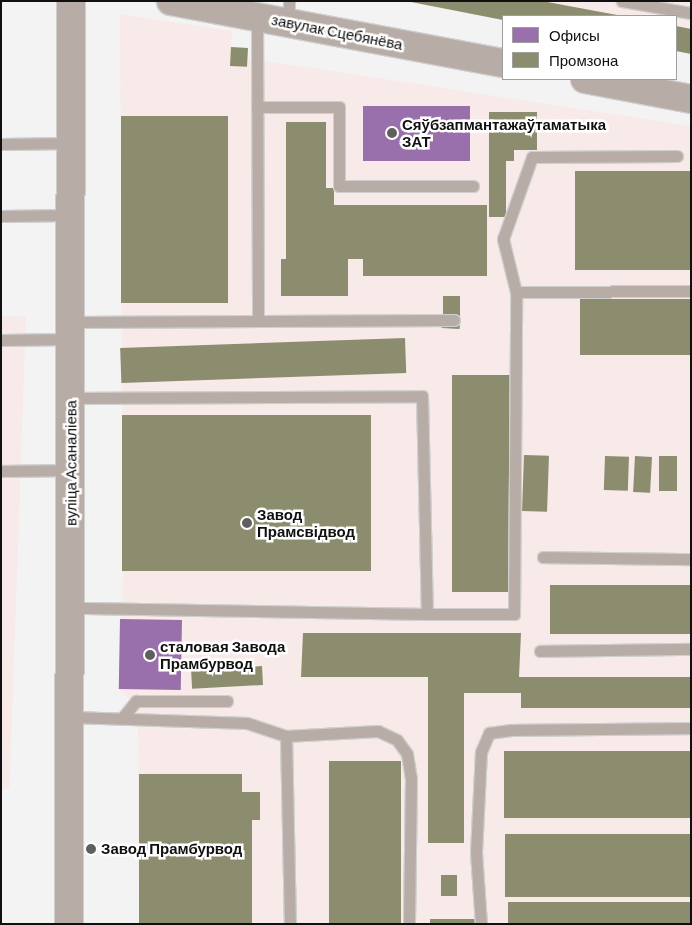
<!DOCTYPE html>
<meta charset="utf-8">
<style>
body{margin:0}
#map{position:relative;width:692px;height:925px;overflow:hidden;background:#f3f3f4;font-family:Barlow,sans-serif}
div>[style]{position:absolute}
.industrial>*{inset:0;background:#f8eae8;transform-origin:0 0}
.offices>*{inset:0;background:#9970ab;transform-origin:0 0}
.industry>*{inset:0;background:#8c8c6e;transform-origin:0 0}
.roads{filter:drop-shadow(1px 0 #cfcfd0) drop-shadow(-1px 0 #cfcfd0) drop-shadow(0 1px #cfcfd0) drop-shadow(0 -1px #cfcfd0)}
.service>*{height:11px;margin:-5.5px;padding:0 5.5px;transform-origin:5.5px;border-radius:5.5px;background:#b8aca6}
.tertiary>*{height:28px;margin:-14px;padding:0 14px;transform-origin:14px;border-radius:14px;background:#b8aca6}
.dots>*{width:14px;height:14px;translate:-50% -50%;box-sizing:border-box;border:2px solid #fff;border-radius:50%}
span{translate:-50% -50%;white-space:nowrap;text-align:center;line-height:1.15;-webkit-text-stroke:5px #fff;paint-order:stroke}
.street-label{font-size:15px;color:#101011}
.poi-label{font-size:15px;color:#101011;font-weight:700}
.left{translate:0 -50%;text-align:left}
.frame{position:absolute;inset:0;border:2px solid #101011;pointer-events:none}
.legend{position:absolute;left:502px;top:15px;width:175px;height:65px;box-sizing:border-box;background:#fff;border:1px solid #9f9fa0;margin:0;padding:6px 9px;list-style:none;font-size:15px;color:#101011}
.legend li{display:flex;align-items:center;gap:10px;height:25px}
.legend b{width:25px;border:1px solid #9f9fa0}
</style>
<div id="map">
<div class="industrial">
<div style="clip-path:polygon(400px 1px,691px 1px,691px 54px,676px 51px,676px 16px,503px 16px,503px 20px)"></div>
<div style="clip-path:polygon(120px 14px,232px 31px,231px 47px,248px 48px,248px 58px,691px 126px,691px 924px,139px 924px,138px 710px,119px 689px,123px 573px)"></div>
<div style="left:1px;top:316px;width:25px;height:473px;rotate:2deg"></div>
</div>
<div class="offices">
<div style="left:363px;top:106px;width:107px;height:55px"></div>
<div style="left:120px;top:619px;width:62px;height:70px;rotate:1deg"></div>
</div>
<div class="industry">
<div style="clip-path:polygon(406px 1px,542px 1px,617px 15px,503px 16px,503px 20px)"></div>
<div style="clip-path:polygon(676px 26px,691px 29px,691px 54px,676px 51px)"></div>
<div style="left:231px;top:47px;width:17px;height:19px;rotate:3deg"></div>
<div style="clip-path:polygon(489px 112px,537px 112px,537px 150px,514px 150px,514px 161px,506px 161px,506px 217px,489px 217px)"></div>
<div style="left:121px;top:116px;width:107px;height:187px"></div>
<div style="clip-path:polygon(286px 122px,326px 122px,326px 188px,334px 188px,334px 205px,487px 205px,487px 276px,363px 276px,363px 259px,348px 259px,348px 296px,281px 296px,281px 259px,286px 259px)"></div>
<div style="left:575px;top:171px;width:116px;height:99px"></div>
<div style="left:443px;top:296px;width:17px;height:21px"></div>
<div style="left:580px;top:299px;width:111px;height:56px"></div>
<div style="left:442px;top:320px;width:18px;height:8px;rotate:3deg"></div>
<div style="left:405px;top:338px;width:35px;height:285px;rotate:88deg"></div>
<div style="left:452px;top:375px;width:58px;height:217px"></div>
<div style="left:371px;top:415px;width:156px;height:249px;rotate:90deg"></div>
<div style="left:524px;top:455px;width:25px;height:56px;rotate:2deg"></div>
<div style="left:605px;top:456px;width:24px;height:34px;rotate:2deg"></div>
<div style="left:635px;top:456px;width:17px;height:36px;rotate:3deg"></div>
<div style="left:659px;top:456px;width:18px;height:35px"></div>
<div style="left:550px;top:585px;width:141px;height:49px"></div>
<div style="clip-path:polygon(303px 633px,521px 633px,519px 677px,691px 677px,691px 708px,521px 708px,521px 693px,464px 693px,464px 843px,428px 843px,428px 677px,301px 677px)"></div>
<div style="left:262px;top:666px;width:19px;height:71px;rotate:87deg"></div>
<div style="left:504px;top:751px;width:187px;height:67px"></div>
<div style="left:329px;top:761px;width:72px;height:163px"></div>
<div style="clip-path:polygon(139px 774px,242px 774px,242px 792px,260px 792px,260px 820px,252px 820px,252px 924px,139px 924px)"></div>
<div style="left:691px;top:834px;width:63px;height:186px;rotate:90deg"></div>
<div style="left:441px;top:875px;width:16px;height:21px"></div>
<div style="left:691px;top:902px;width:22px;height:183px;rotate:90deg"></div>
<div style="left:430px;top:919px;width:45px;height:5px"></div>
</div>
<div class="roads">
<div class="service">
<div style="left:622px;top:1px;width:70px;rotate:9.9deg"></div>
<div style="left:257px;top:18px;width:303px;rotate:89.8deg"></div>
<div style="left:288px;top:23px;width:22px;rotate:-87deg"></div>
<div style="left:257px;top:107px;width:82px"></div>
<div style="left:339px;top:107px;width:79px;rotate:90deg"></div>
<div style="left:339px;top:186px;width:134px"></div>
<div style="left:1px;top:144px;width:70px;rotate:-0.8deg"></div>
<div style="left:1px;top:216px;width:70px;rotate:-0.8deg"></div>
<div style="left:516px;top:292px;width:55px;rotate:-103.8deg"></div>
<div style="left:503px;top:239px;width:87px;rotate:-70.5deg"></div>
<div style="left:532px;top:157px;width:145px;rotate:-0.4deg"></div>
<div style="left:71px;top:322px;width:383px;rotate:-0.3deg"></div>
<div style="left:1px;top:340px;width:70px;rotate:-0.8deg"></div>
<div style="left:71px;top:398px;width:351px;rotate:-0.3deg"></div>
<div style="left:422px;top:396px;width:218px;rotate:88.7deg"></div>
<div style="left:427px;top:614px;width:356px;rotate:-179deg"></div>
<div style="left:1px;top:471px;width:70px;rotate:-0.8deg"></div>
<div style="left:543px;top:557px;width:148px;rotate:0.8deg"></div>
<div style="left:427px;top:614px;width:87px"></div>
<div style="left:514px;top:614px;width:322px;rotate:-89.6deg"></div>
<div style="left:516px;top:292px;width:175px;rotate:-0.3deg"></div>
<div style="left:540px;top:651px;width:151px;rotate:-0.8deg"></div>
<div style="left:72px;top:717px;width:175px;rotate:2deg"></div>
<div style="left:247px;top:723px;width:41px;rotate:18.4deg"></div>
<div style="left:286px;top:736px;width:92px;rotate:-3.1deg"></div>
<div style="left:378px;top:731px;width:21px;rotate:25deg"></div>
<div style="left:397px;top:740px;width:17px;rotate:54deg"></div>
<div style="left:407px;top:754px;width:24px;rotate:81deg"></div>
<div style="left:411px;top:778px;width:146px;rotate:90.8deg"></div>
<div style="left:123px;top:717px;width:21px;rotate:-51deg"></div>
<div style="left:136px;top:701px;width:91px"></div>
<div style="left:286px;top:736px;width:188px;rotate:88.8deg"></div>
<div style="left:481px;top:924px;width:71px;rotate:-94deg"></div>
<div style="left:476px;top:853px;width:101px;rotate:-87.2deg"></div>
<div style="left:481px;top:752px;width:21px;rotate:-67deg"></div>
<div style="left:489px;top:733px;width:22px;rotate:-8deg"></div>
<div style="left:511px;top:730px;width:180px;rotate:-0.6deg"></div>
</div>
<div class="tertiary">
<div style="left:171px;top:1px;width:338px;rotate:10.6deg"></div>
<div style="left:585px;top:79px;width:108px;rotate:10.7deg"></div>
<div style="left:69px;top:924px;width:923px;rotate:-89.88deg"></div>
</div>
</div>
<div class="dots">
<div style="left:392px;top:133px;background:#5f5f60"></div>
<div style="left:247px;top:523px;background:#5f5f60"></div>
<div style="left:150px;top:655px;background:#5f5f60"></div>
<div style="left:91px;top:849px;background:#5f5f60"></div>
</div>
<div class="street-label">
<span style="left:337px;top:32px;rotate:11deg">завулак Сцебянёва</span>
<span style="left:71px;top:463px;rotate:-90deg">вуліца Асаналіева</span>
</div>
<div class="poi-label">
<span class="left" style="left:402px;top:133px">Сяўбзапмантажаўтаматыка<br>ЗАТ</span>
<span class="left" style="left:257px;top:523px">Завод<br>Прамсвідвод</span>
<span class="left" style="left:160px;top:655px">сталовая Завода<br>Прамбурвод</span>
<span class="left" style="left:101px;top:849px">Завод Прамбурвод</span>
</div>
<div class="frame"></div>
<ul class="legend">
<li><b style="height:14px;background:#9970ab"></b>Офисы</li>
<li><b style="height:14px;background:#8c8c6e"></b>Промзона</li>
</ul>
</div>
